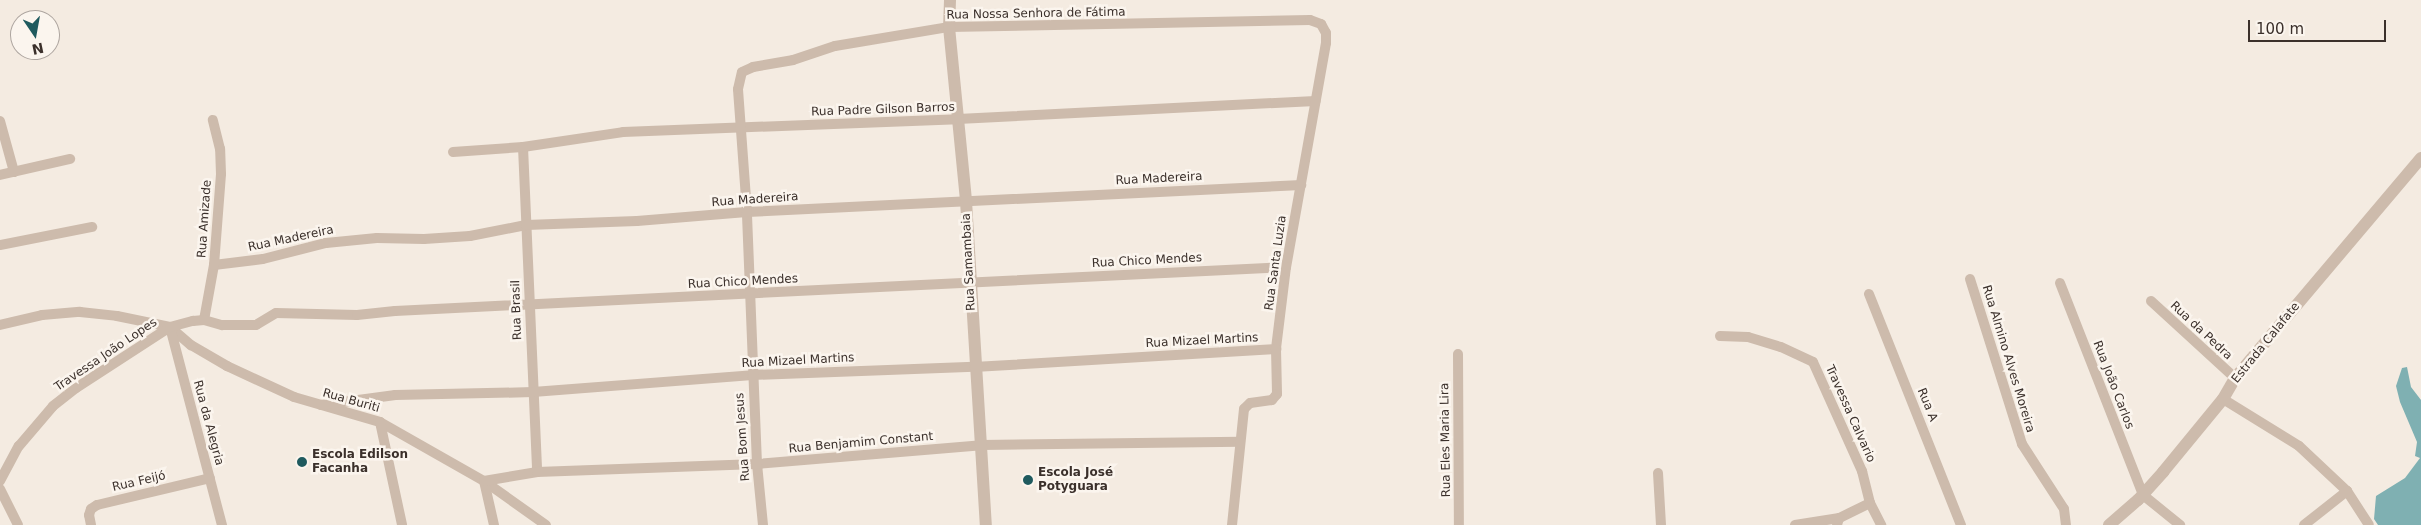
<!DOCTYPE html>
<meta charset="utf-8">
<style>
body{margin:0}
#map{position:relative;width:2421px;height:525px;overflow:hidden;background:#f4ebe1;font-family:"DejaVu Sans",sans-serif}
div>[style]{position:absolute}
.water>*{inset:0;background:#7fb0b2}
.minor>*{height:10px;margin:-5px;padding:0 5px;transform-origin:5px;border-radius:5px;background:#cdbbac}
.tertiary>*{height:12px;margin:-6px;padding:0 6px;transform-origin:6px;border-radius:6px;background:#cdbbac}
.dots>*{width:14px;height:14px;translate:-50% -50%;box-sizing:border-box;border:2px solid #fbf5ee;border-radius:50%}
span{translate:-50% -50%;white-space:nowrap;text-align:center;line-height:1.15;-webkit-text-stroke:5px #fbf5ee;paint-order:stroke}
.street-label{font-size:12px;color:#3b302b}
.poi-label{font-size:12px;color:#3b302b;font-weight:700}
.left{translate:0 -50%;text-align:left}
.north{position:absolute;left:10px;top:10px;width:50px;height:50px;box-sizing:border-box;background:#fbf5ee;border:1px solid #aea6a0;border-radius:50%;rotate:168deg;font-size:14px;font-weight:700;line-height:20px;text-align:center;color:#3b302b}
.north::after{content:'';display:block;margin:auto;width:18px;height:22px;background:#1f5a5e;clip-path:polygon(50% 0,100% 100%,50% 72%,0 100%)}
.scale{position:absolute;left:2248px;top:20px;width:138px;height:22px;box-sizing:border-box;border:2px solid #3b302b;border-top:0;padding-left:6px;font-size:15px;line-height:18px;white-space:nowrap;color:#3b302b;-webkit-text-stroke:4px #fbf5ee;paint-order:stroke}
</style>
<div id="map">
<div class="water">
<div style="clip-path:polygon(2407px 367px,2411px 387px,2421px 400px,2421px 525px,2378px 525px,2374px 519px,2376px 496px,2405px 478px,2420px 458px,2415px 456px,2417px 442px,2400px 402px,2396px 386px,2402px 368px)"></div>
</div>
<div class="minor">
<div style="left:0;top:121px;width:53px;rotate:74.6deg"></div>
<div style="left:523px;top:147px;width:325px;rotate:87.5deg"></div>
<div style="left:453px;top:152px;width:70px;rotate:-4.1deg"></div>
<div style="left:523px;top:147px;width:101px;rotate:-8.5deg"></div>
<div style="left:623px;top:132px;width:335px;rotate:-2.2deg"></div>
<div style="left:958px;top:119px;width:358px;rotate:-2.9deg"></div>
<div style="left:0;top:175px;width:72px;rotate:-12.9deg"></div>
<div style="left:0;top:245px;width:94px;rotate:-11.1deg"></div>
<div style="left:214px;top:265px;width:49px;rotate:-7deg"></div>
<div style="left:263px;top:259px;width:65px;rotate:-14.3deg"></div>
<div style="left:326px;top:243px;width:51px;rotate:-5.6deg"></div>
<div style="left:377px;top:238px;width:47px;rotate:1.2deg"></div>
<div style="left:424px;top:239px;width:46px;rotate:-3.7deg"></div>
<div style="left:470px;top:236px;width:57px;rotate:-11.1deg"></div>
<div style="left:526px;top:225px;width:111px;rotate:-2.1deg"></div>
<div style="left:637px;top:221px;width:110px;rotate:-4.7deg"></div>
<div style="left:747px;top:212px;width:555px;rotate:-2.79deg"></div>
<div style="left:1970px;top:279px;width:173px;rotate:72.5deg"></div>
<div style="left:2022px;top:444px;width:77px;rotate:57.1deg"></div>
<div style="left:2064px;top:509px;width:16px;rotate:83deg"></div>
<div style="left:2060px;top:283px;width:228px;rotate:68.6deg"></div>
<div style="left:2143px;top:495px;width:48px;rotate:39deg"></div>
<div style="left:1869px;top:294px;width:249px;rotate:68.3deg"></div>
<div style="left:2151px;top:301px;width:114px;rotate:42.5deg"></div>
<div style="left:204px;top:320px;width:56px;rotate:-79.7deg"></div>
<div style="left:214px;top:265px;width:91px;rotate:-85.6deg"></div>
<div style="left:221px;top:174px;width:25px;rotate:-92deg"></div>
<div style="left:220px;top:149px;width:30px;rotate:-104deg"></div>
<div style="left:0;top:325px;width:43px;rotate:-13.4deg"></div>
<div style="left:42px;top:315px;width:38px;rotate:-5deg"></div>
<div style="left:80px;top:312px;width:37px;rotate:6deg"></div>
<div style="left:117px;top:316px;width:54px;rotate:11.7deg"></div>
<div style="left:170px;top:327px;width:28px;rotate:41deg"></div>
<div style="left:191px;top:345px;width:42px;rotate:30.3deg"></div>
<div style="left:227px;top:366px;width:74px;rotate:24.8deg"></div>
<div style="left:294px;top:397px;width:90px;rotate:16.2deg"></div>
<div style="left:380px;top:422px;width:120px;rotate:29.6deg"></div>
<div style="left:484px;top:481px;width:76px;rotate:35.4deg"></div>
<div style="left:170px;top:327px;width:205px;rotate:75.3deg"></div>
<div style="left:1720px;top:336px;width:28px;rotate:2deg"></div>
<div style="left:1748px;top:337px;width:34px;rotate:17deg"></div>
<div style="left:1781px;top:347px;width:35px;rotate:25deg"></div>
<div style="left:1813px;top:362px;width:120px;rotate:65.8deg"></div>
<div style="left:1862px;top:471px;width:33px;rotate:76deg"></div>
<div style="left:1870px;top:503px;width:34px;rotate:154deg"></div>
<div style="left:1839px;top:518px;width:7px;rotate:106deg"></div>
<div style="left:1458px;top:354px;width:171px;rotate:89.7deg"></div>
<div style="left:2223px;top:399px;width:89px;rotate:31.7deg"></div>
<div style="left:2299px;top:446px;width:66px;rotate:43.2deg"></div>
<div style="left:2347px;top:491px;width:40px;rotate:57.1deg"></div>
<div style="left:321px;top:405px;width:75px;rotate:-7.7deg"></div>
<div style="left:395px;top:395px;width:138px;rotate:-1.2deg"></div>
<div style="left:533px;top:392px;width:220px;rotate:-4.4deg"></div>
<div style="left:752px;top:375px;width:222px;rotate:-2.1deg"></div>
<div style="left:974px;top:367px;width:303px;rotate:-3.4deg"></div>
<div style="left:380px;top:422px;width:105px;rotate:77.9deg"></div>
<div style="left:1658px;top:473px;width:52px;rotate:86.7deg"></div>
<div style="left:0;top:481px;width:40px;rotate:-62deg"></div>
<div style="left:19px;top:446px;width:52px;rotate:-49.6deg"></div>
<div style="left:53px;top:406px;width:29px;rotate:-38deg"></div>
<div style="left:76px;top:388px;width:112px;rotate:-33deg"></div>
<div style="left:170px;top:327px;width:24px;rotate:-15deg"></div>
<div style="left:193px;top:321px;width:11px;rotate:-5deg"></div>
<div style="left:204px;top:320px;width:19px;rotate:16deg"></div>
<div style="left:222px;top:325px;width:34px"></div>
<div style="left:256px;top:325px;width:23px;rotate:-31deg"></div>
<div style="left:276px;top:313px;width:81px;rotate:1.4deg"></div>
<div style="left:357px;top:315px;width:38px;rotate:-6deg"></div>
<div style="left:395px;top:311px;width:892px;rotate:-2.83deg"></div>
<div style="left:0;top:489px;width:40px;rotate:63.4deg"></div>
<div style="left:1870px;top:503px;width:25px;rotate:63deg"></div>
<div style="left:91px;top:525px;width:10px;rotate:-101deg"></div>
<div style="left:89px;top:515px;width:6px;rotate:-72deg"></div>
<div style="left:91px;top:509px;width:7px;rotate:-34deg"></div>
<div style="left:97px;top:505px;width:116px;rotate:-13.4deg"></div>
<div style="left:494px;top:525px;width:45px;rotate:-102.8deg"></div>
<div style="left:484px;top:481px;width:54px;rotate:-9.6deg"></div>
<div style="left:537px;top:472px;width:220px;rotate:-2.1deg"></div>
<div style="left:757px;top:464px;width:225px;rotate:-4.8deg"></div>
<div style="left:981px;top:445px;width:259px;rotate:-0.7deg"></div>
<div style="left:763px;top:525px;width:61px;rotate:-95.6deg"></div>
<div style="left:757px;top:464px;width:252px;rotate:-92.3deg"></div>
<div style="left:747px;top:212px;width:123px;rotate:-94.2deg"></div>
<div style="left:738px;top:89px;width:17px;rotate:-77deg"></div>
<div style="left:742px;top:72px;width:12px;rotate:-24deg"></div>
<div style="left:753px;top:67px;width:41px;rotate:-9.9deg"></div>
<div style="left:793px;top:60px;width:44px;rotate:-18.4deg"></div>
<div style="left:835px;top:46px;width:116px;rotate:-9.5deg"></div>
<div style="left:949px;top:27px;width:361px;rotate:-1.1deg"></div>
<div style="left:1310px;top:20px;width:12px;rotate:20deg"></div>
<div style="left:1321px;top:24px;width:10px;rotate:61deg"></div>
<div style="left:1326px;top:33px;width:10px;rotate:90deg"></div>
<div style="left:1326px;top:43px;width:228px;rotate:100.1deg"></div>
<div style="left:1286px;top:267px;width:83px;rotate:97deg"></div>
<div style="left:1276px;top:349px;width:45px;rotate:88.7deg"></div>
<div style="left:1277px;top:394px;width:8px;rotate:130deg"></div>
<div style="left:1272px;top:400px;width:22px;rotate:172deg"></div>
<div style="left:1250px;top:403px;width:8px;rotate:135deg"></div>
<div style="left:1244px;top:409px;width:117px;rotate:95.9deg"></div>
<div style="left:1795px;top:525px;width:45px;rotate:-9deg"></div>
<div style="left:2304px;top:525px;width:55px;rotate:-38.3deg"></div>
</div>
<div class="tertiary">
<div style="left:950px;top:0;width:27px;rotate:92deg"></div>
<div style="left:949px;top:27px;width:175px;rotate:84.4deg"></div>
<div style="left:966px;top:201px;width:325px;rotate:86.5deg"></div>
<div style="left:2109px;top:525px;width:38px;rotate:-41deg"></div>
<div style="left:2138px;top:500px;width:38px;rotate:-48deg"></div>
<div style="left:2163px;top:472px;width:94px;rotate:-50.6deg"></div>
<div style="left:2223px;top:399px;width:24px;rotate:-60deg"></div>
<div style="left:2235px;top:378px;width:288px;rotate:-49.8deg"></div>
</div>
<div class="dots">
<div style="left:302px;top:462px;background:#1f5a5e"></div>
<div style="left:1028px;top:480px;background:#1f5a5e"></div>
</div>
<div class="street-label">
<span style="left:1036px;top:14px;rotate:-1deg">Rua Nossa Senhora de Fátima</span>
<span style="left:883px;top:110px;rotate:-2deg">Rua Padre Gilson Barros</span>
<span style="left:1159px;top:179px;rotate:-3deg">Rua Madereira</span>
<span style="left:755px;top:200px;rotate:-4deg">Rua Madereira</span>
<span style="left:205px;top:219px;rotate:-86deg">Rua Amizade</span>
<span style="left:291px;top:239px;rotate:-12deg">Rua Madereira</span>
<span style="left:1147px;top:261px;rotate:-3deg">Rua Chico Mendes</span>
<span style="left:969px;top:262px;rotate:-93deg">Rua Samambaia</span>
<span style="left:1276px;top:263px;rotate:-82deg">Rua Santa Luzia</span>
<span style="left:743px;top:282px;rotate:-3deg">Rua Chico Mendes</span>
<span style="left:517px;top:310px;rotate:-92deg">Rua Brasil</span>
<span style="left:2201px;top:331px;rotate:43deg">Rua da Pedra</span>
<span style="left:1202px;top:341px;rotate:-3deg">Rua Mizael Martins</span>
<span style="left:2266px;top:343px;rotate:-51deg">Estrada Calafate</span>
<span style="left:106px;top:355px;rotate:-34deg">Travessa João Lopes</span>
<span style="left:2008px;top:359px;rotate:73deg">Rua Almino Alves Moreira</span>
<span style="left:798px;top:361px;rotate:-3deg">Rua Mizael Martins</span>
<span style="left:2113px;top:385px;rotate:69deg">Rua João Carlos</span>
<span style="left:351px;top:401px;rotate:16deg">Rua Buriti</span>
<span style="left:1927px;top:405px;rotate:68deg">Rua A</span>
<span style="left:1850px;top:414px;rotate:66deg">Travessa Calvario</span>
<span style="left:208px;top:423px;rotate:75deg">Rua da Alegria</span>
<span style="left:743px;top:437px;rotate:-94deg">Rua Bom Jesus</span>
<span style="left:1446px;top:440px;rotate:-91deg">Rua Eles Maria Lira</span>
<span style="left:861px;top:443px;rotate:-5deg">Rua Benjamim Constant</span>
<span style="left:139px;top:482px;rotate:-13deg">Rua Feijó</span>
</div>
<div class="poi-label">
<span class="left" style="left:312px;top:462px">Escola Edilson<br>Facanha</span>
<span class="left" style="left:1038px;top:480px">Escola José<br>Potyguara</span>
</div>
<div class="north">N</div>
<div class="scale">100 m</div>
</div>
